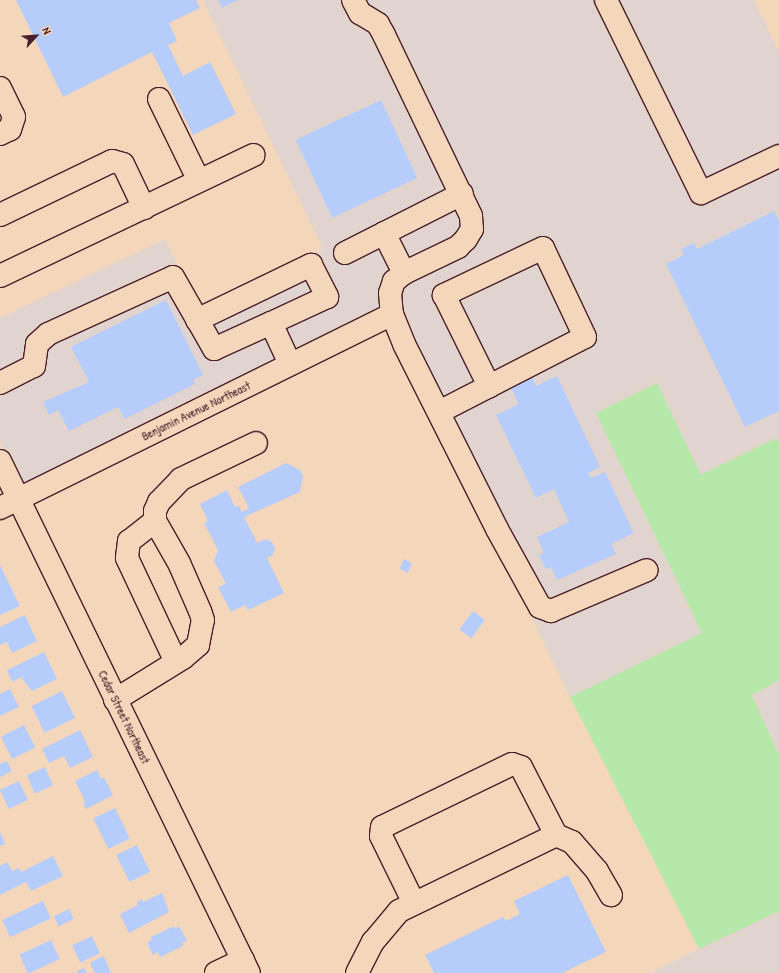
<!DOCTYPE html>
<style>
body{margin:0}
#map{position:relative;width:779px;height:973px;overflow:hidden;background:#f4d6ba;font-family:"Patrick Hand",sans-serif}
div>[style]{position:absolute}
.built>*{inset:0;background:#e1d3ce}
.green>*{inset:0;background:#b5e8a9}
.building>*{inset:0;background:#b6cdfc;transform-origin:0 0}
.roads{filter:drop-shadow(1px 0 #4a1f2b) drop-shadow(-1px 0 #4a1f2b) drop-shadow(0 1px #4a1f2b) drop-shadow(0 -1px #4a1f2b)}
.minor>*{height:22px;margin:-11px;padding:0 11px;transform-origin:11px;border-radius:11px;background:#f4d6ba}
span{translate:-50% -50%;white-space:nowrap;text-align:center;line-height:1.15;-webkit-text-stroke:3px #f4d6ba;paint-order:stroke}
.street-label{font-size:12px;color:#4a1f2b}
.north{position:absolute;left:16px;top:16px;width:40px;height:40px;-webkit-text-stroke:3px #f4d6ba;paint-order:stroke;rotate:64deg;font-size:11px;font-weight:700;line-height:16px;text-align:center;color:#4a1f2b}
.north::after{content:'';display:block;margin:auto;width:14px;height:18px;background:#4a1f2b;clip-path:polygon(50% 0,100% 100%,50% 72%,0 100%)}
</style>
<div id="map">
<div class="built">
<div style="clip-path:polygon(203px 0,754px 0,779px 52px,779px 444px,776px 438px,701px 475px,657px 383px,596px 413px,702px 633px,570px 697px,388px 319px,24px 493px,0 442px,0 318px,165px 239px,199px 309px,323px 249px)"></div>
<div style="clip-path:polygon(779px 680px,779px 755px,752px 695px)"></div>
<div style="clip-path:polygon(779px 911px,779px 973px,650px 973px,699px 949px)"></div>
</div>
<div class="green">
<div style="clip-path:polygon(657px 383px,701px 475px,776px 438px,779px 444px,779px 680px,752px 695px,779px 755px,779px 911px,699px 949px,570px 697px,702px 633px,596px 413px)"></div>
</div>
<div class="building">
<div style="clip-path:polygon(16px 0,196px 0,200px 8px,169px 23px,177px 41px,168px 45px,183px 76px,210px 62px,236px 114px,193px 135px,152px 52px,63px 97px)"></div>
<div style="clip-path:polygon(218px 0,238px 0,222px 8px)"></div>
<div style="left:381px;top:100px;width:86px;height:94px;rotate:65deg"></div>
<div style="clip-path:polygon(774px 211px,779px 221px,779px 411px,745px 427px,666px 264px,684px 255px,681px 249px,694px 243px,697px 249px)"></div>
<div style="clip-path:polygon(166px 300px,203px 375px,193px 380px,195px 384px,125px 419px,118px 407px,69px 431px,58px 410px,49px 415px,43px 402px,89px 382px,71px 347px)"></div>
<div style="clip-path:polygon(529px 370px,536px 386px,557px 376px,600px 467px,588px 473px,591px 478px,605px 472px,634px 533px,611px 544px,616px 554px,557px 580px,551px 567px,546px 569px,539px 555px,544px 553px,537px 537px,569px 522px,554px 489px,536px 498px,496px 415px,519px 404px,507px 380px)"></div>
<div style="clip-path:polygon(286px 463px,300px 470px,303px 476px,300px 492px,244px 517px,257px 542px,254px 544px,266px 539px,272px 542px,275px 548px,273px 555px,267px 558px,284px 593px,248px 610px,245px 605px,231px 612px,218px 587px,226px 584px,214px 561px,218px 550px,204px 523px,208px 521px,200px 504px,227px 490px,235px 507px,239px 506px,242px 512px,249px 508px,238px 487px)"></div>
<div style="clip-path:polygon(403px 559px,412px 563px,408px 573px,400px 569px)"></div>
<div style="clip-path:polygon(0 565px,20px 606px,0 615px)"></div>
<div style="left:473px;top:611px;width:15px;height:23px;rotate:37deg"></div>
<div style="clip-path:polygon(25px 615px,37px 641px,12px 653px,7px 642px,0 645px,0 627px)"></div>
<div style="clip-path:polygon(44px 652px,57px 679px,32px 691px,22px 679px,24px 676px,12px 682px,7px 670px)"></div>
<div style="clip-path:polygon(10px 689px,19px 707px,0 716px,0 694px)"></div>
<div style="left:62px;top:691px;width:30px;height:34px;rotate:64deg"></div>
<div style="left:24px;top:725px;width:25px;height:26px;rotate:63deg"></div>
<div style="clip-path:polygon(80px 730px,93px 757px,70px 768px,64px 756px,49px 763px,42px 749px)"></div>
<div style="clip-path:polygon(7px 761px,12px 771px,0 777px,0 764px)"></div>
<div style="left:45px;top:767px;width:20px;height:20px;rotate:66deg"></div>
<div style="clip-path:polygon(97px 770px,101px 779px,104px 777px,113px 795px,86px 809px,83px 802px,85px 801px,75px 781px)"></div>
<div style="left:19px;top:781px;width:21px;height:21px;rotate:65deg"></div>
<div style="left:115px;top:808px;width:34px;height:24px;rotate:64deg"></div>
<div style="clip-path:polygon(0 832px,5px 844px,0 846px)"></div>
<div style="left:137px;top:845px;width:30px;height:23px;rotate:64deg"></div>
<div style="clip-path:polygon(53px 856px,63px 876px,31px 891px,26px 882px,0 895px,0 866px,7px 862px,12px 871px,19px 868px,21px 872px)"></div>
<div style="clip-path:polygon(568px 875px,606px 952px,562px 973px,434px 973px,425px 955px,503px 917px,506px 921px,520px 914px,514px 901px)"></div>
<div style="clip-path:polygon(162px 893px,169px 912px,129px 933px,120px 914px,138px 905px,137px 902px,142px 899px,143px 902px)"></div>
<div style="left:43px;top:901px;width:19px;height:45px;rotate:65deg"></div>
<div style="left:69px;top:909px;width:11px;height:17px;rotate:63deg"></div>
<div style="clip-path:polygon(174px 926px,175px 929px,179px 926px,187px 941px,182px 943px,183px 946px,160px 957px,158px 952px,153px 955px,147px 943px,152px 940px,151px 937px)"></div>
<div style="left:92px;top:936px;width:19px;height:22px;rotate:65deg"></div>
<div style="left:51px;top:940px;width:21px;height:35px;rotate:65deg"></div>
<div style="clip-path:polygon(103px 956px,105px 959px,111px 973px,95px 973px,91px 966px,91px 962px)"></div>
<div style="clip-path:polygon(84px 968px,87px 973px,78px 973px,77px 971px)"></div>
</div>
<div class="roads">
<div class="minor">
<div style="left:353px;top:0;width:15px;rotate:62deg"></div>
<div style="left:360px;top:13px;width:21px;rotate:31deg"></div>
<div style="left:378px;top:24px;width:13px;rotate:61deg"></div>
<div style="left:384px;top:35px;width:201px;rotate:64.3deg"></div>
<div style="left:471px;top:216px;width:13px;rotate:86deg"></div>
<div style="left:472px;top:229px;width:12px;rotate:121deg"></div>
<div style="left:466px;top:239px;width:11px;rotate:135deg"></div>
<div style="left:458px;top:247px;width:60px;rotate:154.3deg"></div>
<div style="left:404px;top:273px;width:13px;rotate:141deg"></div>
<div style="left:394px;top:281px;width:13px;rotate:108deg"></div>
<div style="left:390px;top:293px;width:21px;rotate:85deg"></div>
<div style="left:392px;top:314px;width:32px;rotate:68deg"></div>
<div style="left:404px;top:344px;width:207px;rotate:63.3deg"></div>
<div style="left:497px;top:529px;width:89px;rotate:61.1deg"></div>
<div style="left:540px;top:607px;width:12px;rotate:20deg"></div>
<div style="left:551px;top:611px;width:104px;rotate:-23.1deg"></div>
<div style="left:606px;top:0;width:215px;rotate:63.8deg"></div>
<div style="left:701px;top:193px;width:86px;rotate:-25.4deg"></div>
<div style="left:0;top:88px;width:32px;rotate:64deg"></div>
<div style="left:14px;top:117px;width:13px;rotate:108deg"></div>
<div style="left:10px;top:129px;width:11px;rotate:153deg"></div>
<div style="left:159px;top:99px;width:91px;rotate:64deg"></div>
<div style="left:0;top:215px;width:124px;rotate:-25.7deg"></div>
<div style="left:112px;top:161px;width:11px;rotate:15deg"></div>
<div style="left:123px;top:164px;width:49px;rotate:64.5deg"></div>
<div style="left:384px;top:233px;width:45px;rotate:63.4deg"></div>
<div style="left:345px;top:253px;width:131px;rotate:-26.8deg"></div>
<div style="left:0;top:276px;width:281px;rotate:-25.5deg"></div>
<div style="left:197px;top:320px;width:127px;rotate:-25.8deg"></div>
<div style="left:311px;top:265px;width:36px;rotate:63deg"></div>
<div style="left:327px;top:297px;width:62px;rotate:155.1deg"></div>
<div style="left:0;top:383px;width:38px;rotate:-27deg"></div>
<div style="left:34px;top:366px;width:22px;rotate:-82deg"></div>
<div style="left:37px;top:344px;width:15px;rotate:-42deg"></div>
<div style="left:48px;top:334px;width:137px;rotate:-24.5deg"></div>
<div style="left:173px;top:277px;width:83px;rotate:60.3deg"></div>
<div style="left:214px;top:349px;width:63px;rotate:-24.5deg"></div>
<div style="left:271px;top:323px;width:45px;rotate:65.1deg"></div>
<div style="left:439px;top:412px;width:164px;rotate:-27.2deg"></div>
<div style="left:585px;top:337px;width:98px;rotate:-115.3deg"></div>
<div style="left:543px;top:248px;width:110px;rotate:154.6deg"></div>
<div style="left:444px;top:295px;width:102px;rotate:63.7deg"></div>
<div style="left:0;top:461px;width:569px;rotate:64.07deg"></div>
<div style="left:0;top:508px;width:437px;rotate:-26.3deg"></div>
<div style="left:155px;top:521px;width:33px;rotate:142deg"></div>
<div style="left:129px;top:541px;width:17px;rotate:97deg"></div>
<div style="left:127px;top:558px;width:115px;rotate:64.8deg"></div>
<div style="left:115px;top:700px;width:80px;rotate:-31.7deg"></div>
<div style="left:183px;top:658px;width:20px;rotate:-41deg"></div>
<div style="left:198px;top:645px;width:25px;rotate:-79deg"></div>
<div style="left:203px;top:620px;width:9px;rotate:-108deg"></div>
<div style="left:200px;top:611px;width:52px;rotate:-113.6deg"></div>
<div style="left:179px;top:563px;width:48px;rotate:-119.7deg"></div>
<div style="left:155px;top:521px;width:10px;rotate:-90deg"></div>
<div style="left:155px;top:511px;width:10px;rotate:-66deg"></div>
<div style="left:159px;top:502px;width:32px;rotate:-46deg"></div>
<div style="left:181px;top:479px;width:83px;rotate:-25.6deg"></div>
<div style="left:556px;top:835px;width:17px;rotate:24deg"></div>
<div style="left:572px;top:842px;width:38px;rotate:49deg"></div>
<div style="left:597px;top:871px;width:28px;rotate:60deg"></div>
<div style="left:216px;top:973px;width:30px;rotate:-26deg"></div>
<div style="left:357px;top:973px;width:35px;rotate:-63deg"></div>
<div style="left:373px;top:942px;width:40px;rotate:-50deg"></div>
<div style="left:399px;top:911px;width:174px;rotate:-25.8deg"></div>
<div style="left:556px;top:835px;width:76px;rotate:-117.2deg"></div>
<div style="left:521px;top:767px;width:9px;rotate:-162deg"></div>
<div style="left:512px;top:764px;width:144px;rotate:154.1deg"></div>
<div style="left:382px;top:827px;width:9px;rotate:96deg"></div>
<div style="left:381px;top:836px;width:75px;rotate:63.8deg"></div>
</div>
</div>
<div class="street-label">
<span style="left:196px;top:411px;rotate:-26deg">Benjamin Avenue Northeast</span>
<span style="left:124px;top:717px;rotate:64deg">Cedar Street Northeast</span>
</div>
<div class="north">N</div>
</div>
